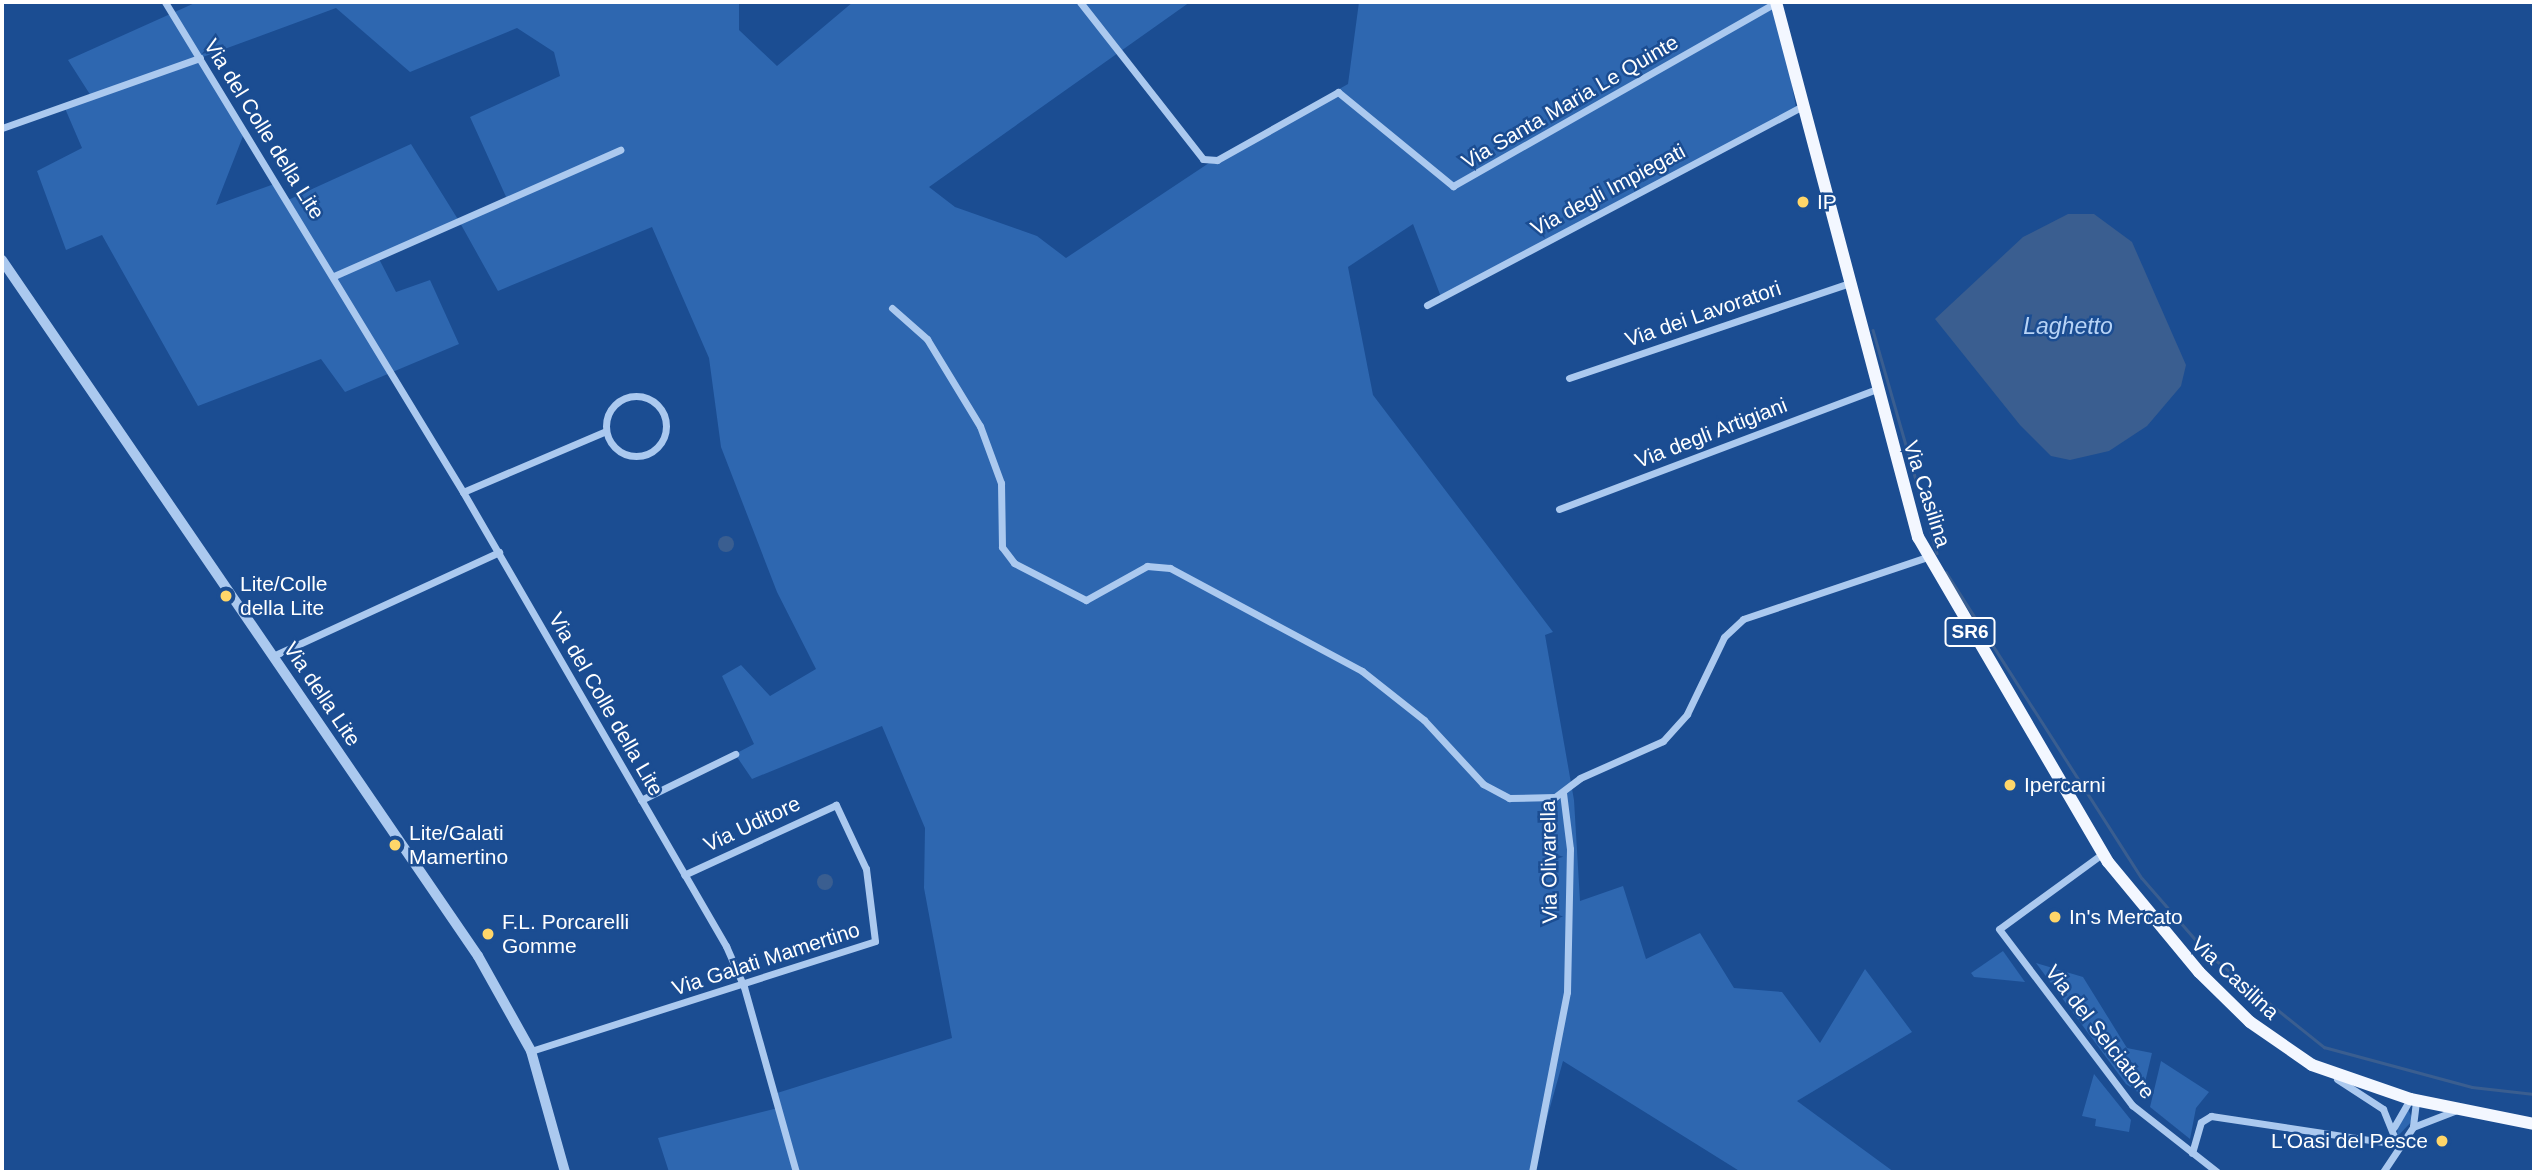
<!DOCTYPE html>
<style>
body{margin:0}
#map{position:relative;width:2536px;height:1174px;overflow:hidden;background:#1b4d92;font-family:Arial,sans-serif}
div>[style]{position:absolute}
.green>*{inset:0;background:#2e67b0}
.water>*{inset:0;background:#3a5e90}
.round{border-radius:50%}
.stream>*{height:2.5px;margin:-1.25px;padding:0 1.25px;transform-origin:1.25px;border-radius:1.25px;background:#3a5e90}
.minor>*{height:7px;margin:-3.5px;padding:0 3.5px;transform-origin:3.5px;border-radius:3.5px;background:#abc9ef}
.minor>.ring{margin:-3.5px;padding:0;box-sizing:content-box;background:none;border:7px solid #abc9ef;border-radius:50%}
.tertiary>*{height:10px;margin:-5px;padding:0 5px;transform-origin:5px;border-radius:5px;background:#abc9ef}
.primary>*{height:12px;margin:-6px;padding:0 6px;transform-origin:6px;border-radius:6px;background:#f3f7ff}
.dots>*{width:19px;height:19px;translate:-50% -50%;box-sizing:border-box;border:4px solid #1b4d92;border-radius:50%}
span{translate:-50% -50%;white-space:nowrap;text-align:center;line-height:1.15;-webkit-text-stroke:5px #1b4d92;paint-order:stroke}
.shield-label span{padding:2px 5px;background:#1b4d92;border:2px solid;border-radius:5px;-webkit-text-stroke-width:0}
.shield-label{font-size:19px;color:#fff;font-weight:700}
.street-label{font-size:21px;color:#fff}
.poi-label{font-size:21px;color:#fff}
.left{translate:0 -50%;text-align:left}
.right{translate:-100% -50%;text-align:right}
.water-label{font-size:23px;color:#b7d3f6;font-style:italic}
.frame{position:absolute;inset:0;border:4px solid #fff;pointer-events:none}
</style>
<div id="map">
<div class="green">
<div style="clip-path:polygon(evenodd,197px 2px,739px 2px,739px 30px,777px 66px,853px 2px,1190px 2px,929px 187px,955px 207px,1037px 236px,1066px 258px,1212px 161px,1348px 84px,1359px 2px,1777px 2px,1796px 108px,1441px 297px,1413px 224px,1348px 267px,1373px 395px,1553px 632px,1545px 635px,1574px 800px,1580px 901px,1623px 886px,1646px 959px,1700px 933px,1734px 988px,1782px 992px,1820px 1043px,1865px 969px,1912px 1032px,1797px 1101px,1894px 1172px,1741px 1172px,1563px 1061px,1532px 1172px,669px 1172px,658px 1138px,778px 1108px,774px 1094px,952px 1038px,924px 888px,925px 828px,882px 726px,752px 779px,735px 754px,754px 744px,722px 676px,741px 665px,770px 696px,816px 669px,777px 592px,721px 447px,709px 358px,652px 227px,498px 291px,459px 221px,378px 257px,396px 292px,430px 280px,459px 344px,345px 392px,321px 359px,198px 406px,102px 235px,66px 250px,37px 171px,82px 148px,64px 106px,91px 96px,68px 60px,197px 2px,336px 8px,410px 72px,517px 28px,554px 52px,560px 76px,470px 117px,507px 199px,459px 221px,411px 144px,288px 200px,277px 183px,216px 205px,245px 131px,200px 58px,336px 8px)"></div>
<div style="clip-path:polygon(2003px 951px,2025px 982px,1974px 977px,1971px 973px)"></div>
<div style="clip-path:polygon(2036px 963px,2083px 977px,2127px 1048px,2152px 1053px,2142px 1095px,2126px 1084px)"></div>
<div style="clip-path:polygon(2161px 1061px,2209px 1092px,2196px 1108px,2190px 1139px,2150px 1107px)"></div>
<div style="clip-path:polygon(2094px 1074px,2131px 1120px,2129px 1132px,2095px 1126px,2096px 1119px,2082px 1116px)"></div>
<div style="clip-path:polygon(2408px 1109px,2413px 1120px,2397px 1137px,2398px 1124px)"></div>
</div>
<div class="water">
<div style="clip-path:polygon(2068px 214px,2094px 214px,2132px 242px,2186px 365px,2181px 386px,2147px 426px,2109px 451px,2070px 460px,2051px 456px,2020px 425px,1935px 319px,2023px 237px)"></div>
<div class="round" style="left:718px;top:536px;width:16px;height:16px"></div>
<div class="round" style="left:817px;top:874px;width:16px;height:16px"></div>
</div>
<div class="stream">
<div style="left:1873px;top:330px;width:232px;rotate:74deg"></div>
<div style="left:1946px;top:572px;width:363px;rotate:57.4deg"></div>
<div style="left:2142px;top:878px;width:101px;rotate:49deg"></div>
<div style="left:2208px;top:954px;width:149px;rotate:38.7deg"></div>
<div style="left:2324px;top:1047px;width:153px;rotate:15.1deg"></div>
<div style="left:2472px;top:1087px;width:62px;rotate:6.4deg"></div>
</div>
<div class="minor">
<div style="left:165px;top:2px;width:574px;rotate:58.69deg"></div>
<div style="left:463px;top:492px;width:525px;rotate:59.92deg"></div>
<div style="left:726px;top:946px;width:45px;rotate:66.3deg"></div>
<div style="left:744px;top:987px;width:192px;rotate:74.3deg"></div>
<div style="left:1080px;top:2px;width:199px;rotate:51.9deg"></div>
<div style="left:1203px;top:159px;width:14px;rotate:4deg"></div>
<div style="left:1217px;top:160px;width:139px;rotate:-29.3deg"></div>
<div style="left:1338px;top:92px;width:149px;rotate:39.3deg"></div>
<div style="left:1453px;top:186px;width:373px;rotate:-29.6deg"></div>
<div style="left:2px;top:128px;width:210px;rotate:-19.5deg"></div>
<div style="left:334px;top:276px;width:313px;rotate:-23.8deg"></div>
<div style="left:1427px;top:305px;width:427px;rotate:-27.9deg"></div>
<div style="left:892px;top:308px;width:47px;rotate:41.5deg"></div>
<div style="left:927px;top:339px;width:102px;rotate:58.7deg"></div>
<div style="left:980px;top:426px;width:61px;rotate:69.8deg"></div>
<div style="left:1001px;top:483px;width:64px;rotate:89.1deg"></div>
<div style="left:1002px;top:547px;width:20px;rotate:53deg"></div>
<div style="left:1014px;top:563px;width:81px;rotate:27.2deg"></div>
<div style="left:1086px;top:600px;width:70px;rotate:-29.1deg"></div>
<div style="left:1147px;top:566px;width:23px;rotate:5deg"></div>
<div style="left:1170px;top:568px;width:218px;rotate:28.2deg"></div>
<div style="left:1362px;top:671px;width:79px;rotate:38.3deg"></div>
<div style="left:1424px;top:720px;width:87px;rotate:47.3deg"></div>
<div style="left:1483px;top:784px;width:30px;rotate:28deg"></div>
<div style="left:1509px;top:798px;width:46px;rotate:-1.2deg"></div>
<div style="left:1555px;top:797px;width:31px;rotate:-37deg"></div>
<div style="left:1580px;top:778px;width:91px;rotate:-24deg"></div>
<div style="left:1663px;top:741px;width:36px;rotate:-48deg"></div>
<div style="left:1687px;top:714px;width:85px;rotate:-64.3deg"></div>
<div style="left:1724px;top:637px;width:26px;rotate:-43deg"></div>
<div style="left:1743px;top:619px;width:194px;rotate:-18.6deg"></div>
<div style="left:1569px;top:378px;width:296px;rotate:-18.7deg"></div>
<div class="ring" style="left:606px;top:396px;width:53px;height:53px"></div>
<div style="left:463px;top:492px;width:155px;rotate:-23.1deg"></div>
<div style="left:1559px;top:509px;width:339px;rotate:-20.7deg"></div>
<div style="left:273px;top:656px;width:249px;rotate:-24.7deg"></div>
<div style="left:641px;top:800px;width:105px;rotate:-26.1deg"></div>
<div style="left:2102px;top:854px;width:127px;rotate:143.9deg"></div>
<div style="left:1999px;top:929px;width:221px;rotate:52.9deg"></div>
<div style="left:2132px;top:1105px;width:108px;rotate:38.2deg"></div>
<div style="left:531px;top:1051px;width:361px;rotate:-17.7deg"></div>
<div style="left:875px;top:941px;width:73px;rotate:-97.1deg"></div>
<div style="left:866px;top:869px;width:71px;rotate:-115.1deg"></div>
<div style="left:836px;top:805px;width:167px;rotate:155.3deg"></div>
<div style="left:2337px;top:1079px;width:55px;rotate:33.1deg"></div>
<div style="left:2383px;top:1109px;width:38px;rotate:68deg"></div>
<div style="left:2413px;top:1126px;width:25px;rotate:-83deg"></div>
<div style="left:2394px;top:1127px;width:32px;rotate:-60deg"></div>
<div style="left:2192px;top:1153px;width:32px;rotate:-74deg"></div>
<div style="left:2201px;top:1122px;width:12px;rotate:-31deg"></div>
<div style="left:2211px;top:1116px;width:188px;rotate:8.6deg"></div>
<div style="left:1532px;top:1172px;width:183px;rotate:-79deg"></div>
<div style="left:1567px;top:992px;width:143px;rotate:-88.8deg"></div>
<div style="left:1570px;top:849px;width:56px;rotate:-97.1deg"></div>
<div style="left:2383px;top:1172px;width:54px;rotate:-56.3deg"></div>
<div style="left:2413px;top:1127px;width:47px;rotate:-21.1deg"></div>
</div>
<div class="tertiary">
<div style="left:2px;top:260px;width:843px;rotate:55.63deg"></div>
<div style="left:478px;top:956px;width:109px;rotate:60.8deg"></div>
<div style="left:531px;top:1051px;width:126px;rotate:74.3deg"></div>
</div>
<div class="primary">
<div style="left:1776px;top:2px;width:554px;rotate:75.14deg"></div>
<div style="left:1918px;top:537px;width:376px;rotate:59.7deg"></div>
<div style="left:2108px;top:862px;width:143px;rotate:50.4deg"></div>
<div style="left:2199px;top:972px;width:71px;rotate:44.4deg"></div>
<div style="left:2250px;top:1022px;width:75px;rotate:34.7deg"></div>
<div style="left:2312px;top:1065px;width:104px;rotate:19.1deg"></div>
<div style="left:2410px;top:1099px;width:126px;rotate:11.4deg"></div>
</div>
<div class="dots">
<div style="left:1803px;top:202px;background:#ffd669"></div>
<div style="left:226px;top:596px;background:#ffd669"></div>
<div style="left:2010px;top:785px;background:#ffd669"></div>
<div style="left:395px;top:845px;background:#ffd669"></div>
<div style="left:2055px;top:917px;background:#ffd669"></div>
<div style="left:488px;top:934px;background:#ffd669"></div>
<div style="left:2442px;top:1141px;background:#ffd669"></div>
</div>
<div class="shield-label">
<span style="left:1970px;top:632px">SR6</span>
</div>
<div class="street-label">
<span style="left:1570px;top:102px;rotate:-30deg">Via Santa Maria Le Quinte</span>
<span style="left:264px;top:129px;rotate:58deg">Via del Colle della Lite</span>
<span style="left:1608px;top:190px;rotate:-28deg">Via degli Impiegati</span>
<span style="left:1703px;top:314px;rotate:-19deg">Via dei Lavoratori</span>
<span style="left:1711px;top:433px;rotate:-21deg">Via degli Artigiani</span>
<span style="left:1927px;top:494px;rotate:72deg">Via Casilina</span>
<span style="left:322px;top:694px;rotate:56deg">Via della Lite</span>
<span style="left:606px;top:704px;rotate:60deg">Via del Colle della Lite</span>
<span style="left:752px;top:824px;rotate:-25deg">Via Uditore</span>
<span style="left:1549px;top:862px;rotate:-91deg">Via Olivarella</span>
<span style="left:766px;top:959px;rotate:-18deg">Via Galati Mamertino</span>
<span style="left:2235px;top:978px;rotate:43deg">Via Casilina</span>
<span style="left:2100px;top:1032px;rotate:52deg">Via del Selciatore</span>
</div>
<div class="poi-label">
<span class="left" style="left:1817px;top:202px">IP</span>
<span class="left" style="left:240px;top:596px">Lite/Colle<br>della Lite</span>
<span class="left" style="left:2024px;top:785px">Ipercarni</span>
<span class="left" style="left:409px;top:845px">Lite/Galati<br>Mamertino</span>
<span class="left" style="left:2069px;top:917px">In's Mercato</span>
<span class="left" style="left:502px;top:934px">F.L. Porcarelli<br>Gomme</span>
<span class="right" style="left:2428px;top:1141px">L'Oasi del Pesce</span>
</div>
<div class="water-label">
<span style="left:2068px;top:326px">Laghetto</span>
</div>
<div class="frame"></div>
</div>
